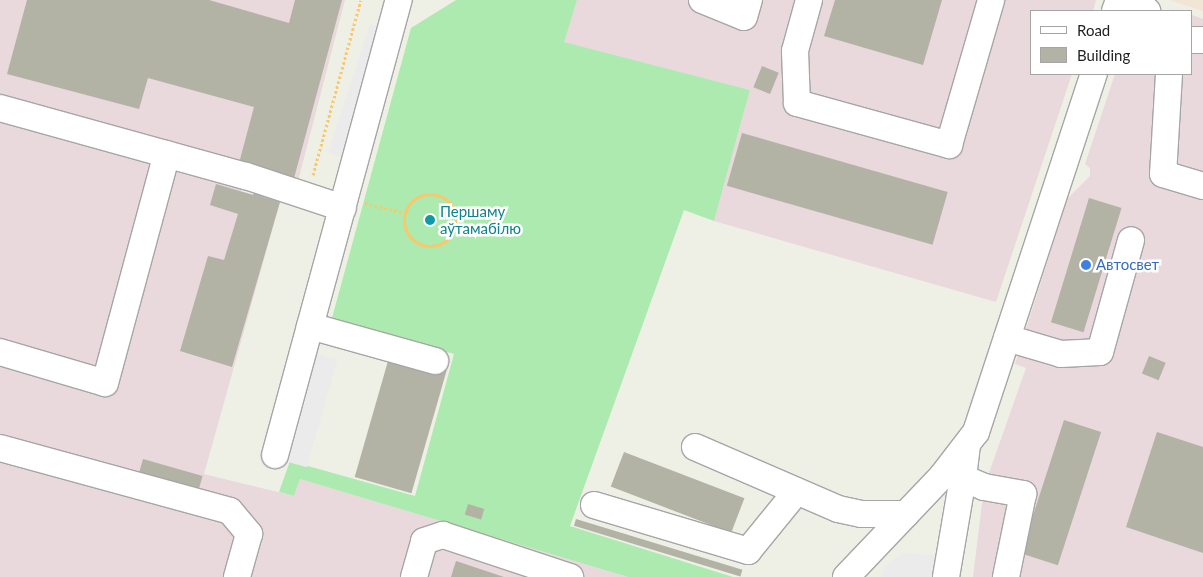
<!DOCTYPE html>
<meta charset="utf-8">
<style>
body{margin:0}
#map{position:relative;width:1203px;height:577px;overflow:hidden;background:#eef0e6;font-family:Lato,sans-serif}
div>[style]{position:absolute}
.commercial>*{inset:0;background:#f1e5d5}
.industrial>*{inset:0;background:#e9d8dc}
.grass>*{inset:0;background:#aceaaf}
.parking>*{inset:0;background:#ebebeb;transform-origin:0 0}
.building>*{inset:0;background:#b2b2a5;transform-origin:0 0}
.path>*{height:3px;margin-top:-1.5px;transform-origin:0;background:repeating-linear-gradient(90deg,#fac86c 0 2.5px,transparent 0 5px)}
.path>.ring{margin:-1.5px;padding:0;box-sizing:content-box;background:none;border:3px solid #fac86c;border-radius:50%}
.roads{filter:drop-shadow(1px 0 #a6a6a6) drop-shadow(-1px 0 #a6a6a6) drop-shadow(0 1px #a6a6a6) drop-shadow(0 -1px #a6a6a6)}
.minor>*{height:26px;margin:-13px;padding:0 13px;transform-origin:13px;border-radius:13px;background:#fff}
.dots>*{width:14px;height:14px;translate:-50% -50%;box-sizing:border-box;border:2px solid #fff;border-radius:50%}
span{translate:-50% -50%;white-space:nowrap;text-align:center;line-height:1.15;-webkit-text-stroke:5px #fff;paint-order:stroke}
.culture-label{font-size:15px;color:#0d838f}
.left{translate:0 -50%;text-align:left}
.shop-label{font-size:15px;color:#366cbe}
.legend{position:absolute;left:1030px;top:10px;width:162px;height:65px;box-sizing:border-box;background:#fff;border:1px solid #a5a5a5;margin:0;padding:6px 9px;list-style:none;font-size:15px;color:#1f1f1f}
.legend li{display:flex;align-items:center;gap:10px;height:25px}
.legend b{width:25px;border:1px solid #a5a5a5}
</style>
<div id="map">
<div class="commercial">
<div style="clip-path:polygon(1169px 0,1203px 0,1203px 11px)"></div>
</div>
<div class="industrial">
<div style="clip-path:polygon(0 0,345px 0,297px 185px,249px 170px,241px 191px,280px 202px,204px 474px,294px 496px,300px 479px,628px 577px,0 577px)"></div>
<div style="clip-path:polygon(577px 0,1096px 0,1093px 11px,1032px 11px,1032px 74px,1072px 74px,996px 302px,714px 221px,750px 90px,563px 42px)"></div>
<div style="clip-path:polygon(1192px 15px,1203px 19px,1203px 577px,973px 577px,984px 487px,1026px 368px,1015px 364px,1067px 199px,1090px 176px,1090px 168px,1085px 164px,1115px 74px,1192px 74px)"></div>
</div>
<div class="grass">
<div style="clip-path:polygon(456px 0,577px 0,564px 42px,750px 90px,714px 221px,684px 210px,570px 526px,733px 577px,628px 577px,300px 479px,294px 496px,279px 492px,290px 461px,415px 496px,454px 354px,332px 318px,411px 28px)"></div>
</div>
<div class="parking">
<div style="left:370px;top:24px;width:23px;height:136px;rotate:18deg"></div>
<div style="left:304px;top:350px;width:35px;height:112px;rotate:16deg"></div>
<div style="clip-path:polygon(902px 553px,934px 555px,940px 563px,938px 577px,881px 577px,885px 566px)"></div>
</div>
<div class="building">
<div style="clip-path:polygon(27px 0,209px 0,289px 23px,295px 0,342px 0,293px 182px,238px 167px,254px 107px,148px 78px,139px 109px,7px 74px)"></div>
<div style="clip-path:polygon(835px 0,942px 0,923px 65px,824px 36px)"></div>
<div style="left:762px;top:66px;width:18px;height:23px;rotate:22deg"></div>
<div style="left:742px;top:133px;width:214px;height:55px;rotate:16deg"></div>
<div style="clip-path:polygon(216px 184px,253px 195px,256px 186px,267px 189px,264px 197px,280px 202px,232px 367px,180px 351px,208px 256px,224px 260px,238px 214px,210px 205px)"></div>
<div style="left:1089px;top:198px;width:34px;height:130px;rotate:17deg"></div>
<div style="left:390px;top:354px;width:59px;height:128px;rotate:16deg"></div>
<div style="left:1149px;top:356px;width:18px;height:19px;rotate:22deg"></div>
<div style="left:1064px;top:420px;width:39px;height:140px;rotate:18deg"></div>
<div style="clip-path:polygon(1157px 432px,1203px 447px,1203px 553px,1126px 527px)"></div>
<div style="left:624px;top:452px;width:129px;height:37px;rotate:21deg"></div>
<div style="left:143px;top:459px;width:62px;height:21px;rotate:16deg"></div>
<div style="left:468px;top:504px;width:17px;height:11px;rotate:17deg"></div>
<div style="left:576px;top:519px;width:174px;height:7px;rotate:17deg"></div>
<div style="clip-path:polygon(456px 561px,504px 577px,451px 577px)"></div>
</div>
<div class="path">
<div style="left:313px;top:175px;width:181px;rotate:-74.7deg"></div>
<div class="ring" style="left:404px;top:194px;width:49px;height:49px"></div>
<div style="left:365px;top:203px;width:40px;rotate:14.4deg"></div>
</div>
<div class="roads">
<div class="minor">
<div style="left:702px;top:0;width:45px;rotate:22deg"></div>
<div style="left:744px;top:17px;width:18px;rotate:-74deg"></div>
<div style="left:809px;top:0;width:53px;rotate:105.4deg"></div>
<div style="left:795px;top:51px;width:52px;rotate:87.8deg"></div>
<div style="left:797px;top:103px;width:158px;rotate:15.4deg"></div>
<div style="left:949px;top:145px;width:151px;rotate:-73.8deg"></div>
<div style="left:1136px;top:0;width:16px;rotate:45deg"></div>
<div style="left:1115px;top:11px;width:12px;rotate:-70deg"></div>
<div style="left:1192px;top:40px;width:11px"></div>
<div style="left:1169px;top:74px;width:100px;rotate:93.4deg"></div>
<div style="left:1163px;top:174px;width:42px;rotate:16.7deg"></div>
<div style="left:0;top:108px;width:255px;rotate:15.5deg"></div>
<div style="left:246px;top:176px;width:102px;rotate:18.3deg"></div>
<div style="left:310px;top:326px;width:130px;rotate:15.6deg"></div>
<div style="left:1007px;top:338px;width:56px;rotate:16.5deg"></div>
<div style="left:1061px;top:354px;width:39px;rotate:-3deg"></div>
<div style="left:1100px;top:352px;width:116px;rotate:-74.5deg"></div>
<div style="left:0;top:352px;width:109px;rotate:16.4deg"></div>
<div style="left:105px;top:383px;width:237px;rotate:-74.9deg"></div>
<div style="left:967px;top:445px;width:33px;rotate:97deg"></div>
<div style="left:963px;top:478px;width:23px;rotate:23deg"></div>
<div style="left:984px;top:487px;width:40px;rotate:10deg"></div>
<div style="left:1023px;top:494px;width:85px;rotate:101.6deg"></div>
<div style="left:695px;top:447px;width:156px;rotate:23.4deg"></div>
<div style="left:838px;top:509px;width:24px;rotate:12deg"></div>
<div style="left:861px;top:514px;width:45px"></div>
<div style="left:0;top:448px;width:238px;rotate:15.3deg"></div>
<div style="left:230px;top:511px;width:30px;rotate:50deg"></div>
<div style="left:249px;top:534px;width:45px;rotate:105.6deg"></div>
<div style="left:275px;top:455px;width:472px;rotate:-74.8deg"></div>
<div style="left:594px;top:505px;width:161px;rotate:16.6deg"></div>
<div style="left:748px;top:551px;width:77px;rotate:-50.8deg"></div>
<div style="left:414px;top:577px;width:37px;rotate:-74deg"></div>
<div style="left:424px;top:541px;width:20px;rotate:-18deg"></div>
<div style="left:443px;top:535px;width:134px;rotate:18.3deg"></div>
<div style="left:846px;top:577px;width:141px;rotate:-46.4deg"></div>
<div style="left:943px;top:475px;width:54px;rotate:-52.5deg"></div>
<div style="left:976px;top:432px;width:377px;rotate:-71.8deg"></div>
<div style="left:946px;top:577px;width:100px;rotate:-80.3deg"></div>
</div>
</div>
<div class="dots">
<div style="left:430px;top:220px;background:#0f9aa8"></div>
<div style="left:1086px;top:265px;background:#3f7fe0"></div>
</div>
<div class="culture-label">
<span class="left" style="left:440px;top:220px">Першаму<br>аўтамабілю</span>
</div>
<div class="shop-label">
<span class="left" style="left:1096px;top:265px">Автосвет</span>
</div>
<ul class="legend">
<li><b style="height:6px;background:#fff"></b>Road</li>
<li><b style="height:14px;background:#b2b2a5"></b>Building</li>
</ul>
</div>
